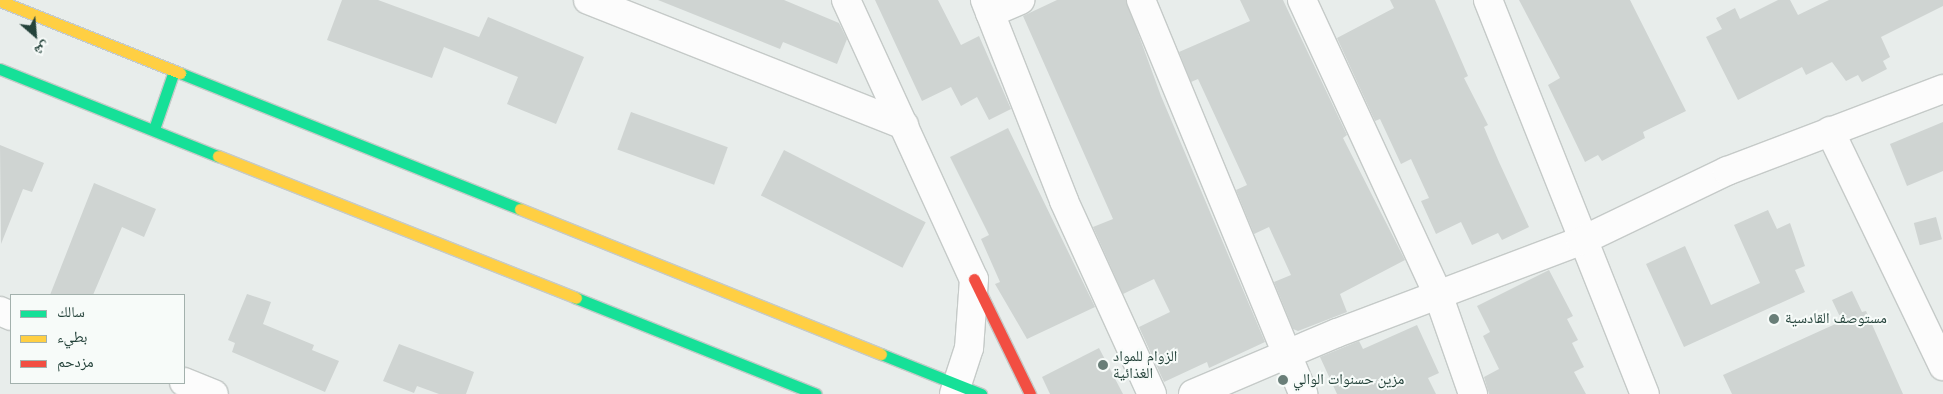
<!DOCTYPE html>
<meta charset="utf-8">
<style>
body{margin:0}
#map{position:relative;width:1943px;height:394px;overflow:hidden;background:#e8edeb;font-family:"Nunito Sans","Noto Naskh Arabic",sans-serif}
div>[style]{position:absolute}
.building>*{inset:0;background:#cfd4d2;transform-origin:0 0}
.roads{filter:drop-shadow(1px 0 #c5cac8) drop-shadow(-1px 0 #c5cac8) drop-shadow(0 1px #c5cac8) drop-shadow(0 -1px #c5cac8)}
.street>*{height:28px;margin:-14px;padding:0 14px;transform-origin:14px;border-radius:14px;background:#fcfcfc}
.fast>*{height:11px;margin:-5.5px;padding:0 5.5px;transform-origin:5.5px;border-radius:5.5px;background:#16e098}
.slow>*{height:11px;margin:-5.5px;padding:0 5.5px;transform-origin:5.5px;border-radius:5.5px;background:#ffcf43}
.jam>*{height:11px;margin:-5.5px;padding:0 5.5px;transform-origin:5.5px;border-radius:5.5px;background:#f24e42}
.dots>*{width:14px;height:14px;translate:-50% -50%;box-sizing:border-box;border:2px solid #f7fbf9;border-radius:50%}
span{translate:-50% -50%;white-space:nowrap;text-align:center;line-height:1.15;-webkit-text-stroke:4px #f7fbf9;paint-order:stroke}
.poi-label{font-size:15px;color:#24423a}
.left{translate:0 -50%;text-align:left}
.legend{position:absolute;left:10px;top:294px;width:175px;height:90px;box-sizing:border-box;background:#f7fbf9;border:1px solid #a3b1ad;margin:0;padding:6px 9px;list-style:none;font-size:15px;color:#24423a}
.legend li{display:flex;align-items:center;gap:10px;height:25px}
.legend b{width:25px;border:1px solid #a3b1ad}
.north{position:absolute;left:10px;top:10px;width:50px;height:50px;-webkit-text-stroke:4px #f7fbf9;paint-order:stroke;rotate:153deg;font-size:14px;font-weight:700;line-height:20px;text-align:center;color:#24423a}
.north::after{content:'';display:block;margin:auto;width:18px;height:22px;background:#24423a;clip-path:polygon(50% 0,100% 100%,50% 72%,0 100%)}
</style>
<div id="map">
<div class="building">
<div style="clip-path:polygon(342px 0,378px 0,479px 37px,488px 17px,584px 57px,556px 124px,507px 104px,518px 77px,444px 47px,432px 78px,327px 40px)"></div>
<div style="clip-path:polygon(658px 0,784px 0,839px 23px,847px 39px,837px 64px,783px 42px,780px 49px)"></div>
<div style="clip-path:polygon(875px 0,938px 0,961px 45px,979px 36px,1011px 109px,989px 120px,977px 97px,961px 106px,951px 87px,922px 101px)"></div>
<div style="clip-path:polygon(1057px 0,1126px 0,1161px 96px,1265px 342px,1209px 368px,1207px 362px,1164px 382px,1139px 327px,1170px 312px,1154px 279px,1123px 294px,1093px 227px,1113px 219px,1023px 16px)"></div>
<div style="clip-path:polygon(1240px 0,1283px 0,1347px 135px,1343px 138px,1405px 260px,1340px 294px,1347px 312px,1298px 331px,1293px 329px,1274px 282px,1291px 275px,1269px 227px,1254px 234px,1236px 190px,1247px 185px,1198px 79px,1191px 82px,1179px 52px,1250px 21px)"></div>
<div style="clip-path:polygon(1390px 0,1435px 0,1468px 76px,1464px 78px,1488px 125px,1484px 127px,1499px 162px,1529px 227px,1502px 240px,1498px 233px,1472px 245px,1461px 222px,1436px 234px,1421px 201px,1429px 198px,1411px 159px,1401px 164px,1380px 119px,1375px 121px,1337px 38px,1394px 8px)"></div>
<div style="clip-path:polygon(1519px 0,1630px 0,1686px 111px,1643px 132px,1645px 138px,1602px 161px,1598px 155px,1585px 162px,1548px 85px,1560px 78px)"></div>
<div style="clip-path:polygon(1778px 0,1790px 0,1798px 15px,1829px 0,1943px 0,1943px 6px,1881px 37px,1890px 57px,1883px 61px,1887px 69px,1862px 82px,1858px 75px,1846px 81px,1832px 62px,1806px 75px,1802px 67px,1738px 100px,1706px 37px,1722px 29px,1716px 18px,1735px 8px,1740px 19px)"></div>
<div style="left:631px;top:112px;width:103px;height:40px;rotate:20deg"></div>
<div style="clip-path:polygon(1943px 122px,1943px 171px,1907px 186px,1890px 144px)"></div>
<div style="clip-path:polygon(1008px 128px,1095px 307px,1027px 339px,995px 284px,1000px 282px,981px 239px,989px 235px,950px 157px)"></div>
<div style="clip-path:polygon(0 145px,44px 163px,32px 192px,23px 189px,1px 244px)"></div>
<div style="left:784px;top:150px;width:159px;height:51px;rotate:27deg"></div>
<div style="clip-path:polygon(94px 183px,156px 209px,144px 237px,122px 227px,93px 295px,50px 295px)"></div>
<div style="clip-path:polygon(1768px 210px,1777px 229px,1790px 223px,1805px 266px,1795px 270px,1805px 292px,1684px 347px,1646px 264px,1685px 246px,1711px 305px,1760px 283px,1734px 225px)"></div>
<div style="left:1936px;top:217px;width:23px;height:23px;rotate:75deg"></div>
<div style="clip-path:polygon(1549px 270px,1573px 316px,1567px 319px,1578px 340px,1572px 343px,1584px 367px,1574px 372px,1586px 394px,1489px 394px,1484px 377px,1499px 369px,1483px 336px,1490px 332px,1477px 306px)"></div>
<div style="clip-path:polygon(1852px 291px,1862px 312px,1866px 311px,1903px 394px,1732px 394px,1723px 375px,1842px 321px,1832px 300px)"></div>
<div style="clip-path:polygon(247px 294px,271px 302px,263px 324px,314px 345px,312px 350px,339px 361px,325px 392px,232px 352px,235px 343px,228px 340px)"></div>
<div style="clip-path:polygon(1417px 325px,1439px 373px,1428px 378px,1436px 394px,1337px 394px,1320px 357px,1359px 341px,1363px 349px)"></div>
<div style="clip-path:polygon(399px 344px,474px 372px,466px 394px,439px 394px,417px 386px,414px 393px,383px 381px)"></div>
<div style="clip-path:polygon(1099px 348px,1123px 394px,1050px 394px,1042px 377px)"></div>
</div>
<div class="roads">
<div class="street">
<div style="left:588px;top:0;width:340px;rotate:21.6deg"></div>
<div style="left:846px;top:0;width:307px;rotate:65.4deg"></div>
<div style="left:974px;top:279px;width:69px;rotate:94.1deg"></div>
<div style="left:969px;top:348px;width:48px;rotate:108.1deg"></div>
<div style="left:985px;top:0;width:216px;rotate:68.5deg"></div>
<div style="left:1064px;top:201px;width:212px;rotate:65.5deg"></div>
<div style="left:1141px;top:0;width:426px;rotate:67.6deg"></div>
<div style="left:1302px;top:0;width:327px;rotate:65.2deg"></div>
<div style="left:1439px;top:297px;width:103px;rotate:70.7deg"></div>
<div style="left:1488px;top:0;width:424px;rotate:68.3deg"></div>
<div style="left:990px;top:13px;width:33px;rotate:-23deg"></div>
<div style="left:1830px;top:131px;width:261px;rotate:64.3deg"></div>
<div style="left:0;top:311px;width:12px;rotate:24deg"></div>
<div style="left:184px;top:382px;width:32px;rotate:22deg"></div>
<div style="left:1193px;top:394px;width:156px;rotate:-23deg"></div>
<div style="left:1337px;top:333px;width:261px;rotate:-20.7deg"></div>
<div style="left:1581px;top:241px;width:162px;rotate:-25.6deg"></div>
<div style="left:1727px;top:171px;width:231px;rotate:-20.8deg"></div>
</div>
<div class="fast">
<div style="left:0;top:69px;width:235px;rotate:21.8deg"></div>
<div style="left:180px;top:73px;width:366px;rotate:21.8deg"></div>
<div style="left:154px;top:129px;width:61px;rotate:-71deg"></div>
<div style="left:576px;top:298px;width:258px;rotate:21.8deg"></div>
<div style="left:881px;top:354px;width:108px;rotate:21.8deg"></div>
</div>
<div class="slow">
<div style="left:0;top:1px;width:194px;rotate:21.8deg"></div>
<div style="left:218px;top:156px;width:385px;rotate:21.6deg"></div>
<div style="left:520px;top:209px;width:389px;rotate:21.9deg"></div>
</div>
<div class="jam">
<div style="left:974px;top:279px;width:128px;rotate:64deg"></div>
</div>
</div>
<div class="dots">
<div style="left:1774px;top:319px;background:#697e78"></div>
<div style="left:1103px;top:365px;background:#697e78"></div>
<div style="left:1283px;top:380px;background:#697e78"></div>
</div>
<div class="poi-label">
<span class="left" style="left:1785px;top:319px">مستوصف القادسية</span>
<span class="left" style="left:1113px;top:365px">الزوام للمواد<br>الغذائية</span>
<span class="left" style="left:1293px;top:380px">مزين حسنوات الوالي</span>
</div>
<ul class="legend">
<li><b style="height:6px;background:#16e098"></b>سالك</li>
<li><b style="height:6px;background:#ffcf43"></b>بطيء</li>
<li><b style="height:6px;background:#f24e42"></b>مزدحم</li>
</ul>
<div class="north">ش</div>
</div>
